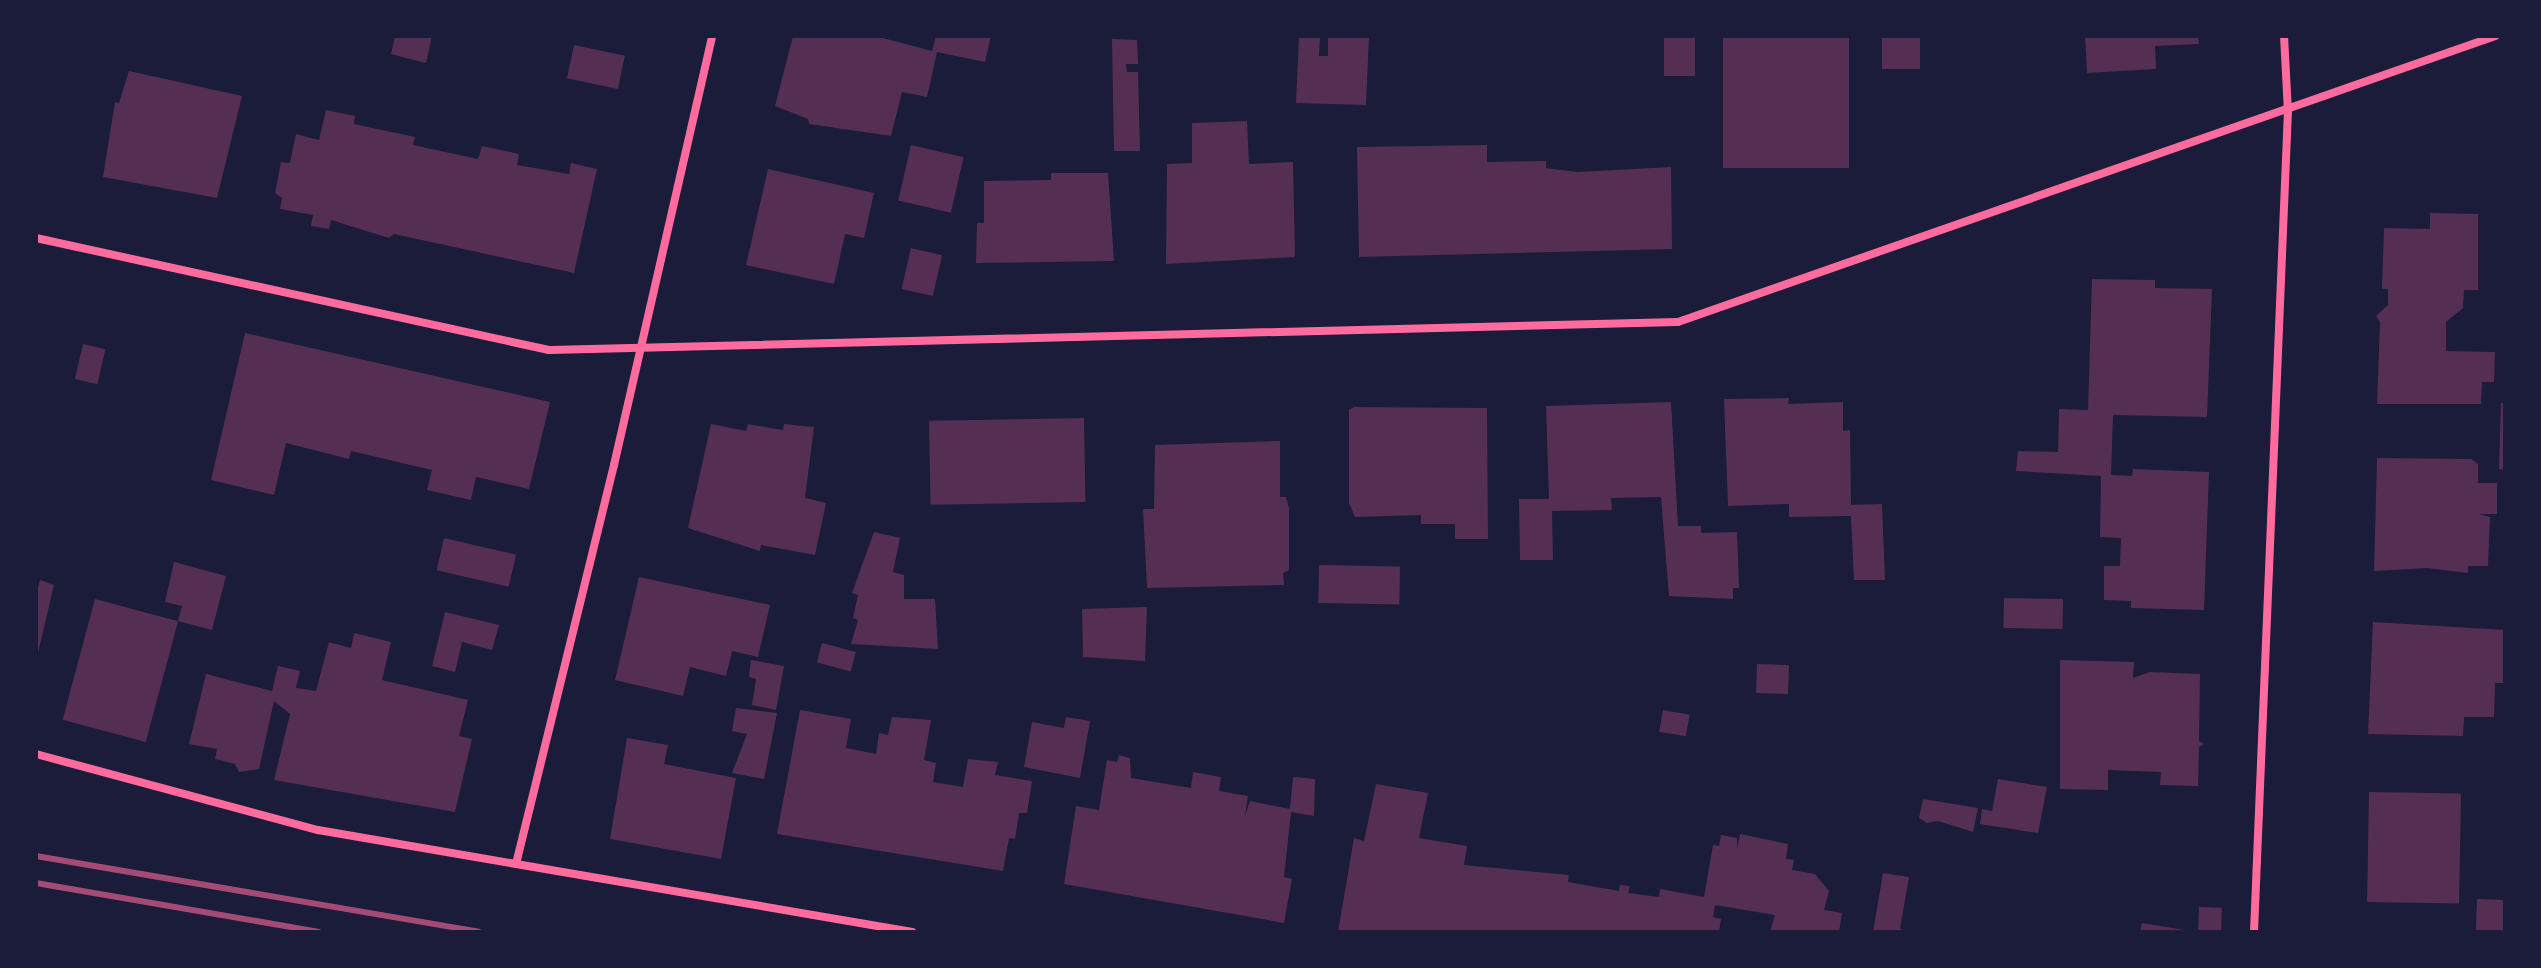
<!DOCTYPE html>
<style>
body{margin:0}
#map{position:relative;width:2541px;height:968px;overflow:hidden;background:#1b1b3a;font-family:"Roboto Condensed",sans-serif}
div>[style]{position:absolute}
.building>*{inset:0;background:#542f53;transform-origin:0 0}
.minor>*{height:8px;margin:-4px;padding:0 4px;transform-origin:4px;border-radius:4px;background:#ff6b9d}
.rail>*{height:6px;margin:-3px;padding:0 3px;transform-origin:3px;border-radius:3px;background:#a44b75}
span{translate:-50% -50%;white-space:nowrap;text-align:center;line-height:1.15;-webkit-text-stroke:8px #1b1b3a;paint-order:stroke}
.frame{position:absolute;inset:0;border:38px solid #1b1b3a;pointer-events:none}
</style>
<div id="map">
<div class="building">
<div style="clip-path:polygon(395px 36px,432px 36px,426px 63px,391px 54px)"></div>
<div style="clip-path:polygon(793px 36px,875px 36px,932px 51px,936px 36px,991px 36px,985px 62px,937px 52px,927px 97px,902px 92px,891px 136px,809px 124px,808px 119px,775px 106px)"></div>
<div style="clip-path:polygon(1299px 36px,1320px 36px,1319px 56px,1328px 56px,1328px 36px,1369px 36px,1366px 105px,1296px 103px)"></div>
<div style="left:1664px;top:36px;width:31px;height:40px"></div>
<div style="left:1849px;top:36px;width:132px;height:126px;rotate:90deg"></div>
<div style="left:1882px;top:36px;width:38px;height:33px"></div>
<div style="clip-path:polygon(2085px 36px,2198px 36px,2199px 44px,2155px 46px,2156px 69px,2087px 73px)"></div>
<div style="clip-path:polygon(1112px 39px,1137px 40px,1138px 64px,1126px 64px,1127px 72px,1138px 72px,1140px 151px,1114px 151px)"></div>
<div style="left:574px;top:45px;width:52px;height:34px;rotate:12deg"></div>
<div style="clip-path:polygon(129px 71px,242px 96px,217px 198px,103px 177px,115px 102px,119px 103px)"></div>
<div style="clip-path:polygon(326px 110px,355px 116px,354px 124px,415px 137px,413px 145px,478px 159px,482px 146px,519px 154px,517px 165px,569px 174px,571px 163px,597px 169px,574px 273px,394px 234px,389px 238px,331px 220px,329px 229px,311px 226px,313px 215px,280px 209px,282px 198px,275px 193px,281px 162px,290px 163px,296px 134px,319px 140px)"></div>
<div style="clip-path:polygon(1247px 121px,1249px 164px,1293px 162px,1295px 257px,1166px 264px,1167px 164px,1192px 163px,1192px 123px)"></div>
<div style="left:911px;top:145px;width:54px;height:57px;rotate:13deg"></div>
<div style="clip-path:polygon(1487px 145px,1487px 162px,1546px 161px,1546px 168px,1577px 172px,1671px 167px,1672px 249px,1359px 257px,1357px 147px)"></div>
<div style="clip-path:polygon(768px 169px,874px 193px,864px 238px,845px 234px,834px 284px,746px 265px)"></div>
<div style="clip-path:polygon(1051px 173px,1108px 173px,1114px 261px,976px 263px,977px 223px,984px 223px,984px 181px,1051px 180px)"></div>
<div style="clip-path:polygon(2430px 213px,2478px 214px,2478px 290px,2464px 290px,2463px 308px,2446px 322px,2446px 351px,2495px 352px,2494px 382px,2482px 382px,2481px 404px,2377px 404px,2380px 322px,2376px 316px,2388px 305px,2388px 289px,2382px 289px,2384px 228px,2430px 229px)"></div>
<div style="left:911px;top:248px;width:32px;height:42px;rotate:13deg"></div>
<div style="clip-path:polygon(2092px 279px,2155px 280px,2155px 288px,2212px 289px,2207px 417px,2113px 415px,2111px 475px,2132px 476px,2133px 469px,2209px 472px,2204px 610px,2131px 608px,2131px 601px,2104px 600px,2104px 566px,2120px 566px,2121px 538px,2100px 537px,2101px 476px,2016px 471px,2018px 451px,2058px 452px,2059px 409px,2088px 410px)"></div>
<div style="clip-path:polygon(245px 333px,550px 402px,529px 489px,476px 477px,471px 500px,427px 490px,432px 470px,351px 451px,349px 459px,286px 443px,274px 495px,211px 480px)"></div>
<div style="left:83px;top:344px;width:23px;height:36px;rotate:13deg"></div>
<div style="clip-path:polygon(1789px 398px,1788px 404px,1843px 402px,1843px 431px,1850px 430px,1851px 505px,1882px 504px,1885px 580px,1854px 580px,1851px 516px,1789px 517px,1789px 504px,1728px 506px,1724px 399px)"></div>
<div style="clip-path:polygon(1671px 402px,1678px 526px,1701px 526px,1701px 533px,1737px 532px,1739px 588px,1733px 588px,1733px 599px,1669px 596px,1661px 497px,1611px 498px,1612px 510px,1552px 511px,1553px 560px,1520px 560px,1519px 499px,1549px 499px,1546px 406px)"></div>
<div style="clip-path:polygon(2501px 403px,2505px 403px,2505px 470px,2499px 469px)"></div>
<div style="clip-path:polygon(1354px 407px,1487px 408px,1488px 539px,1455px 539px,1455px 524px,1421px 524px,1421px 515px,1355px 517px,1349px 503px,1349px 410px)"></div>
<div style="left:1084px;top:418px;width:84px;height:155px;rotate:89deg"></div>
<div style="clip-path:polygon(711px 424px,746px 431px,748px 424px,783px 430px,784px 424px,814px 427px,805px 498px,826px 503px,815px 555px,761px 545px,760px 551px,688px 528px)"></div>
<div style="clip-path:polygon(1280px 441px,1280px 497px,1286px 497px,1289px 508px,1289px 570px,1283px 573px,1284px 585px,1147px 588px,1143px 509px,1154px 509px,1155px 445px)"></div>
<div style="clip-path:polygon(2377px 458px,2471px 459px,2478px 464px,2478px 483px,2497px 483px,2497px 514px,2479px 514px,2490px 517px,2488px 566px,2468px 566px,2468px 573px,2427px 568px,2374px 571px)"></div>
<div style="clip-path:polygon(874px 532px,900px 538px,893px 572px,904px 575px,904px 599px,935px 599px,938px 649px,851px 644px,858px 620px,853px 618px,858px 595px,852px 593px)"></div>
<div style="left:444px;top:538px;width:74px;height:33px;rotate:13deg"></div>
<div style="clip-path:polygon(174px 562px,226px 576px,212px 630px,178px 621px,182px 606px,165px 602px)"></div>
<div style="left:1319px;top:565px;width:81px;height:38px;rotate:1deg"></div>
<div style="clip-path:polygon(639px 577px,770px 605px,758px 657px,732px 651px,726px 676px,690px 667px,683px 696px,615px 680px)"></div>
<div style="clip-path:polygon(40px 580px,54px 585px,37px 657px,36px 596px)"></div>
<div style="left:2004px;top:598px;width:59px;height:30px;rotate:1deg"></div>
<div style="left:95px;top:599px;width:86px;height:125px;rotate:15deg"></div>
<div style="clip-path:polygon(1147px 607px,1145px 661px,1083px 657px,1082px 609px)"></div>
<div style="clip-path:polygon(445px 612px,499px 625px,492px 650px,462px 642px,455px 672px,432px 666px)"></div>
<div style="clip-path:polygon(2373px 622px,2505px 630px,2505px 683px,2495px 683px,2494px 717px,2464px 717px,2463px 736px,2368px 734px)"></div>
<div style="clip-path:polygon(354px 633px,391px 642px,382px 680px,468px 700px,459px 736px,472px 739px,455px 812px,274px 780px,290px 714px,274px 701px,259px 769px,239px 772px,235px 764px,215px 759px,217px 749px,189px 744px,206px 674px,272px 691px,278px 666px,300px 671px,296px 688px,316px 691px,329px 642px,351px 648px)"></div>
<div style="left:822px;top:643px;width:35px;height:20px;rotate:15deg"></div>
<div style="clip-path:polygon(751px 660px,784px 666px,776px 710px,752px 705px,756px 679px,749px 677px)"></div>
<div style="clip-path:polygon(2060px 660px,2134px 662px,2133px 678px,2150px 672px,2200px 674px,2199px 741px,2204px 744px,2199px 747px,2198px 786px,2160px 785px,2161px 772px,2108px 770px,2108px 790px,2060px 789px)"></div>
<div style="left:1757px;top:664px;width:32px;height:29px;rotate:2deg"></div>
<div style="clip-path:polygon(736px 708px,777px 713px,764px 779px,732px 773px,747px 734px,732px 731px)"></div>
<div style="clip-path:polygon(800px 710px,851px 719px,846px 748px,876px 754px,879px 733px,888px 735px,892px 717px,931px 720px,924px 760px,936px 763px,933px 782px,963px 787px,968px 759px,998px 762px,995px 775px,1032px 781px,1027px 813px,1019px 813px,1015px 839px,1009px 838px,1003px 871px,777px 834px)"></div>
<div style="left:1663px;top:710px;width:27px;height:22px;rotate:10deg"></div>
<div style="clip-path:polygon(1066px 717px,1090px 721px,1080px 778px,1024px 767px,1032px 722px,1064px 728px)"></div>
<div style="clip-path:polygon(627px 738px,668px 745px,664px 764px,736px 778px,721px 859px,610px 839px)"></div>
<div style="clip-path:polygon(1119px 755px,1130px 758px,1131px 778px,1191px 788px,1193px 772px,1221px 777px,1219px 791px,1248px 796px,1245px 816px,1250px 801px,1290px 809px,1293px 777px,1315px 779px,1314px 816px,1291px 812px,1284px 877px,1292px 879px,1284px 923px,1064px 884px,1076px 806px,1099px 810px,1107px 760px,1117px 762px)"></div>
<div style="clip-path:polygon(1998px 779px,2047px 787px,2038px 833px,1980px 824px,1982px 809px,1992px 811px)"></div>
<div style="clip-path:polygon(1376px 784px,1428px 793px,1419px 838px,1467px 846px,1464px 865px,1569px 875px,1568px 882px,1619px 891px,1620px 885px,1630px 886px,1628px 893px,1659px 897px,1660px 889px,1704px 897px,1713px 845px,1719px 846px,1721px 835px,1737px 838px,1737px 849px,1740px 834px,1788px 844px,1786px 859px,1794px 860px,1792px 870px,1815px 874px,1829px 891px,1824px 910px,1842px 913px,1839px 932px,1770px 932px,1775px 915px,1715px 905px,1713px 917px,1721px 919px,1719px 932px,1338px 932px,1354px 838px,1364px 841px)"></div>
<div style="left:2369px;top:792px;width:92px;height:110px;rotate:1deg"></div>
<div style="clip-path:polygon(1923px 799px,1978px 808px,1973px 832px,1938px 821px,1927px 823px,1919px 818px)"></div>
<div style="clip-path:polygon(1883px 873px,1909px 877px,1900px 929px,1911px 932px,1873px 932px)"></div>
<div style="left:2477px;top:899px;width:28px;height:31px;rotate:2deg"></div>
<div style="left:2199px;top:907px;width:23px;height:25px;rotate:2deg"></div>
<div style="clip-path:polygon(2142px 923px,2185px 930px,2184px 932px,2140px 932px)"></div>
</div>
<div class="minor">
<div style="left:36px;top:238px;width:525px;rotate:12.32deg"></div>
<div style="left:549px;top:350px;width:1129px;rotate:-1.42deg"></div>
<div style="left:1678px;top:322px;width:866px;rotate:-19.29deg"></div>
<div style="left:36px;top:754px;width:292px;rotate:15.1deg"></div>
<div style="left:318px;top:830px;width:603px;rotate:9.74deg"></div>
<div style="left:516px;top:864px;width:411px;rotate:-76.2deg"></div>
<div style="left:614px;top:465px;width:440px;rotate:-77.1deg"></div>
<div style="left:2254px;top:932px;width:821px;rotate:-87.63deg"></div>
<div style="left:2288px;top:112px;width:76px;rotate:-93deg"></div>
</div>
<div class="rail">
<div style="left:36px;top:856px;width:449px;rotate:9.7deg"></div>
<div style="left:36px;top:883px;width:287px;rotate:9.8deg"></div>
</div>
<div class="frame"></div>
</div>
